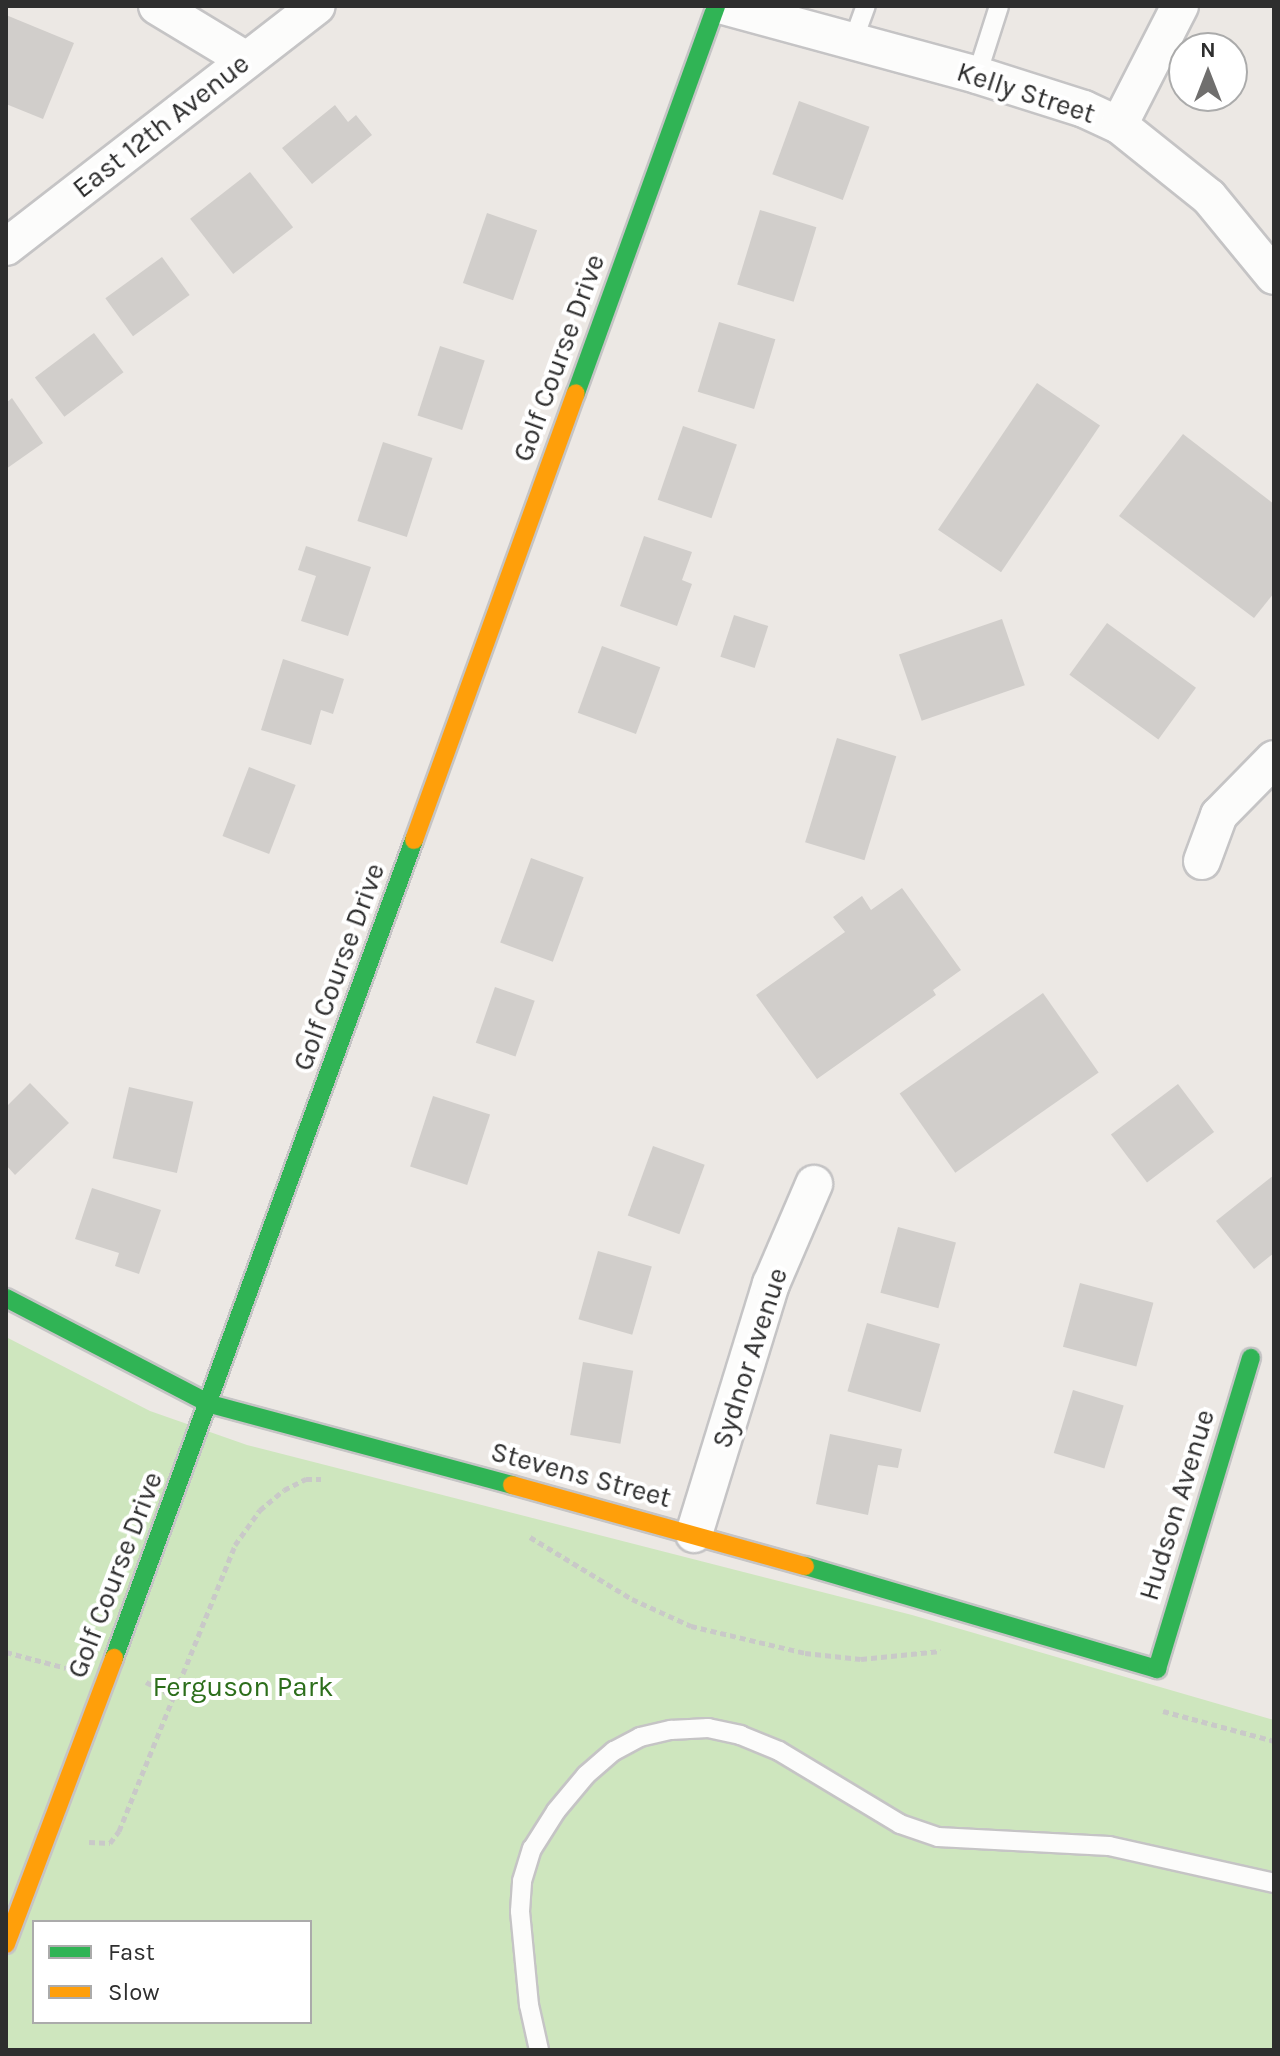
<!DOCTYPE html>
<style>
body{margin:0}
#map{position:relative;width:1280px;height:2056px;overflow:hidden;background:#ece8e4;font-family:Karla,sans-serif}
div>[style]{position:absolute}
.green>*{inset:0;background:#cee6be}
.building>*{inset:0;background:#d1cecb;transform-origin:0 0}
.path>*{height:5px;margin-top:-2.5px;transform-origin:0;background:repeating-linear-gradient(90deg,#c9c9c8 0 6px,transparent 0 10px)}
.roads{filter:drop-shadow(2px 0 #c5c4c5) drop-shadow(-2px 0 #c5c4c5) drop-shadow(0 2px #c5c4c5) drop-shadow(0 -2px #c5c4c5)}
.lane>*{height:18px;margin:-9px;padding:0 9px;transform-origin:9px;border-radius:9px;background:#fcfcfb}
.street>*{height:36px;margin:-18px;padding:0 18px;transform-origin:18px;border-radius:18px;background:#fcfcfb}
.fast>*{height:18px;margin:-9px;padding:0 9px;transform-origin:9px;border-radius:9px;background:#30b455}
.slow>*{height:18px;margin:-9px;padding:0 9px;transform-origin:9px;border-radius:9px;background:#ff9f0a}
span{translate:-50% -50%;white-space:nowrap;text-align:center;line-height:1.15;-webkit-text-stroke:8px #fff;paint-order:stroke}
.street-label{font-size:28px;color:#2e2e2e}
.park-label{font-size:28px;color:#2c6e1b}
.frame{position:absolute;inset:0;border:8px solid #2e2e2e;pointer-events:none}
.legend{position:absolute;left:32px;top:1920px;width:280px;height:104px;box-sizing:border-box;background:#fff;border:2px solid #ababab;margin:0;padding:10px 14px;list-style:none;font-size:24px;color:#2e2e2e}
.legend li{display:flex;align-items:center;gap:16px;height:40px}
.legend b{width:40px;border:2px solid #ababab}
.north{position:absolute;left:1168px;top:32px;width:80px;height:80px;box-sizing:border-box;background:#fff;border:2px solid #ababab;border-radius:50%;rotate:0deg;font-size:22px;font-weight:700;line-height:32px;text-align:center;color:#2e2e2e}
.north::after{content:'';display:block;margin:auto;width:28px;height:36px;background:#706f6e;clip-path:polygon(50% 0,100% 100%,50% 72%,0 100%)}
</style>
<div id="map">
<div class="green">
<div style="clip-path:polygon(evenodd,6px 1337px,150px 1411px,247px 1445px,912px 1615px,1274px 1720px,1274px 2050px,6px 2050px,6px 1337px,34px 1922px,310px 1922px,310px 2022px,34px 2022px,34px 1922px)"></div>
</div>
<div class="building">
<div style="clip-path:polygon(6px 15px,74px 43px,43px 119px,6px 104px)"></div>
<div style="left:799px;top:101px;width:75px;height:78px;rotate:20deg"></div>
<div style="clip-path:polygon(335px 105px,348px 122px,356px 115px,372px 135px,312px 184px,282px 148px)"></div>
<div style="left:250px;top:172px;width:70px;height:76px;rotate:52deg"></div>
<div style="left:760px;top:210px;width:59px;height:78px;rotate:17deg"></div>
<div style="left:487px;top:213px;width:53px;height:74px;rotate:19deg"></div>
<div style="left:162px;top:257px;width:47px;height:70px;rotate:54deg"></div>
<div style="left:719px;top:322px;width:59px;height:73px;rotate:17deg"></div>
<div style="left:94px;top:333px;width:49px;height:74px;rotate:53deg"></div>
<div style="left:440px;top:346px;width:47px;height:73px;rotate:18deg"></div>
<div style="left:1037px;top:383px;width:76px;height:177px;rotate:34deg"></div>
<div style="clip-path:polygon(12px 398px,43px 443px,6px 469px,6px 403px)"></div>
<div style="left:683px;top:426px;width:57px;height:78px;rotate:19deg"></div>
<div style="clip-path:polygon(1183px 434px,1274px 504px,1274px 593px,1254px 618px,1119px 516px)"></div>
<div style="left:383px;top:442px;width:52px;height:83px;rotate:18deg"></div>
<div style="clip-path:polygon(644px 536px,692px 552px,682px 580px,692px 584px,677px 626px,620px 606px)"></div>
<div style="clip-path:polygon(306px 546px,371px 567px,348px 636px,301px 621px,316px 576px,298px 570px)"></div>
<div style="left:734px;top:615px;width:36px;height:44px;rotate:18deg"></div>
<div style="left:1002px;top:619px;width:70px;height:109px;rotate:71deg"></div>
<div style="left:1107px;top:623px;width:110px;height:64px;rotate:36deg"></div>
<div style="left:602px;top:646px;width:62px;height:71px;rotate:20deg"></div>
<div style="clip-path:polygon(283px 659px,344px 679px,333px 714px,321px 710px,311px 745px,261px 730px)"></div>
<div style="left:837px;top:738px;width:62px;height:109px;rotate:17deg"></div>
<div style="left:249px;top:767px;width:50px;height:74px;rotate:21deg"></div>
<div style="left:531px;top:858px;width:56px;height:90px;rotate:20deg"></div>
<div style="clip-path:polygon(902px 888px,961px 970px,933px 990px,936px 995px,817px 1079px,756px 995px,845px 932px,833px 917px,862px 896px,871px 910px)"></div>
<div style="left:495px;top:987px;width:42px;height:59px;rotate:19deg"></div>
<div style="left:1043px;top:993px;width:97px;height:175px;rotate:55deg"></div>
<div style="clip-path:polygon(30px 1083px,69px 1123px,15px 1175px,6px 1165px,6px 1107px)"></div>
<div style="left:1178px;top:1084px;width:60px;height:84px;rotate:53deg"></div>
<div style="left:129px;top:1087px;width:66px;height:73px;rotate:13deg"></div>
<div style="left:433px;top:1096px;width:60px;height:74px;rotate:18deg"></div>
<div style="left:653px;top:1146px;width:55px;height:74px;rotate:20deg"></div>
<div style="clip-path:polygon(1274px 1175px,1274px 1253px,1254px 1269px,1216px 1221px)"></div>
<div style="clip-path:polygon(92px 1188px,161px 1210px,139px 1274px,115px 1266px,119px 1253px,75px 1239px)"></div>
<div style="left:898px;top:1227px;width:60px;height:68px;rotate:15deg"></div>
<div style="left:598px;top:1251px;width:56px;height:71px;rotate:16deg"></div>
<div style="left:1080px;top:1283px;width:76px;height:66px;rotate:15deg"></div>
<div style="left:867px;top:1323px;width:76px;height:71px;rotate:16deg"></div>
<div style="left:583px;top:1362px;width:51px;height:74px;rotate:10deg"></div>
<div style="left:1073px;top:1390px;width:53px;height:66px;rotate:17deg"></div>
<div style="clip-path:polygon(830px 1434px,902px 1449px,898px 1468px,878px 1465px,868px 1515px,816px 1504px)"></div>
</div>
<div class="path">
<div style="left:530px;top:1537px;width:119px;rotate:31.3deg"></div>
<div style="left:632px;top:1599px;width:65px;rotate:24.6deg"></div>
<div style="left:691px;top:1626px;width:117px;rotate:13.3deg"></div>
<div style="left:805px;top:1653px;width:56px;rotate:6.1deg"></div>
<div style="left:861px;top:1659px;width:80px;rotate:-5.7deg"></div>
<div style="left:6px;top:1652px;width:62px;rotate:14.9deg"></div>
<div style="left:146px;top:1682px;width:31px;rotate:27deg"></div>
<div style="left:1163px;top:1711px;width:115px;rotate:15.1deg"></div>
<div style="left:89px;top:1842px;width:21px;rotate:3deg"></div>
<div style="left:110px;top:1843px;width:15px;rotate:-53deg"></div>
<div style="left:119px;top:1831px;width:309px;rotate:-67.9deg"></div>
<div style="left:235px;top:1545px;width:43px;rotate:-54.5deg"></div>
<div style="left:260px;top:1510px;width:31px;rotate:-40deg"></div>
<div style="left:284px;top:1490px;width:25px;rotate:-27deg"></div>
<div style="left:306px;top:1479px;width:15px"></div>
</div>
<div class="roads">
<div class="lane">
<div style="left:853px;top:41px;width:37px;rotate:-70deg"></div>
<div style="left:977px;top:75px;width:72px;rotate:-72.3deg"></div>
<div style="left:539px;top:2050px;width:46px;rotate:-102.5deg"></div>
<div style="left:529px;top:2005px;width:94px;rotate:-95.5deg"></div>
<div style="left:520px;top:1911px;width:30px;rotate:-86deg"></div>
<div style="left:522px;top:1881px;width:34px;rotate:-73deg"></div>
<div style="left:532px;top:1849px;width:45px;rotate:-57.7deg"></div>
<div style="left:556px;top:1811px;width:47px;rotate:-50.2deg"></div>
<div style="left:586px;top:1775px;width:37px;rotate:-41deg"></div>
<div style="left:614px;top:1751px;width:30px;rotate:-28deg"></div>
<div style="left:640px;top:1737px;width:32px;rotate:-13deg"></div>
<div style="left:671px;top:1730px;width:37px;rotate:-3deg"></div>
<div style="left:708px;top:1728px;width:33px;rotate:12deg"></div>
<div style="left:740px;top:1735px;width:42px;rotate:22.3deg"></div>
<div style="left:779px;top:1751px;width:141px;rotate:31.1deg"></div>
<div style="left:900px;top:1824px;width:40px;rotate:18.9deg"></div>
<div style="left:938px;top:1837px;width:171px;rotate:3deg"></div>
<div style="left:1109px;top:1846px;width:169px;rotate:12.6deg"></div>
</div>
<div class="street">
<div style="left:157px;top:6px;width:104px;rotate:31.2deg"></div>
<div style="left:723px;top:6px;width:263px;rotate:15.2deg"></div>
<div style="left:977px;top:75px;width:112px;rotate:17.6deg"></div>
<div style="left:1084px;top:109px;width:38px;rotate:25deg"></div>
<div style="left:1119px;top:125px;width:115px;rotate:38.7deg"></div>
<div style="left:1209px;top:197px;width:102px;rotate:50.6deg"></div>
<div style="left:1119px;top:125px;width:134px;rotate:-62.9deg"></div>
<div style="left:6px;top:247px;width:393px;rotate:-37.8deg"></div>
<div style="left:1202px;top:861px;width:49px;rotate:-69.7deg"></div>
<div style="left:1219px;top:815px;width:78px;rotate:-45.5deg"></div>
<div style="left:694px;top:1534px;width:262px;rotate:-72.9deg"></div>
<div style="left:771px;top:1284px;width:109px;rotate:-66.7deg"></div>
</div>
<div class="fast">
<div style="left:576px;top:393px;width:412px;rotate:-70.1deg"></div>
<div style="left:6px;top:1298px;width:230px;rotate:27.5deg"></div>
<div style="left:210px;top:1404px;width:313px;rotate:15deg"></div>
<div style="left:805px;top:1566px;width:367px;rotate:16.3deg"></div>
<div style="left:1157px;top:1669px;width:325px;rotate:-73.2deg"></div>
<div style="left:114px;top:1658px;width:871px;rotate:-69.86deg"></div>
</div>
<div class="slow">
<div style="left:414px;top:840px;width:475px;rotate:-70.1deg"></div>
<div style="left:512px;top:1485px;width:304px;rotate:15.5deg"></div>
<div style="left:6px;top:1944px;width:306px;rotate:-69.3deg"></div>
</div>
</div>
<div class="street-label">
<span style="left:1026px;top:93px;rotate:18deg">Kelly Street</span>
<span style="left:161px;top:126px;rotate:-38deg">East 12th Avenue</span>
<span style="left:559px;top:358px;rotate:-70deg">Golf Course Drive</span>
<span style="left:339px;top:967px;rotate:-70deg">Golf Course Drive</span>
<span style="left:750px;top:1358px;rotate:-72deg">Sydnor Avenue</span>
<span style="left:581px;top:1475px;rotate:15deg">Stevens Street</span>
<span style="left:1177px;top:1505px;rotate:-73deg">Hudson Avenue</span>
<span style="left:115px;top:1575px;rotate:-69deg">Golf Course Drive</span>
</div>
<div class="park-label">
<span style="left:243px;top:1687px">Ferguson Park</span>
</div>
<div class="frame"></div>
<ul class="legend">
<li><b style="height:10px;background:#30b455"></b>Fast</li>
<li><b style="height:10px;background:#ff9f0a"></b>Slow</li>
</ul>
<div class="north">N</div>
</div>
